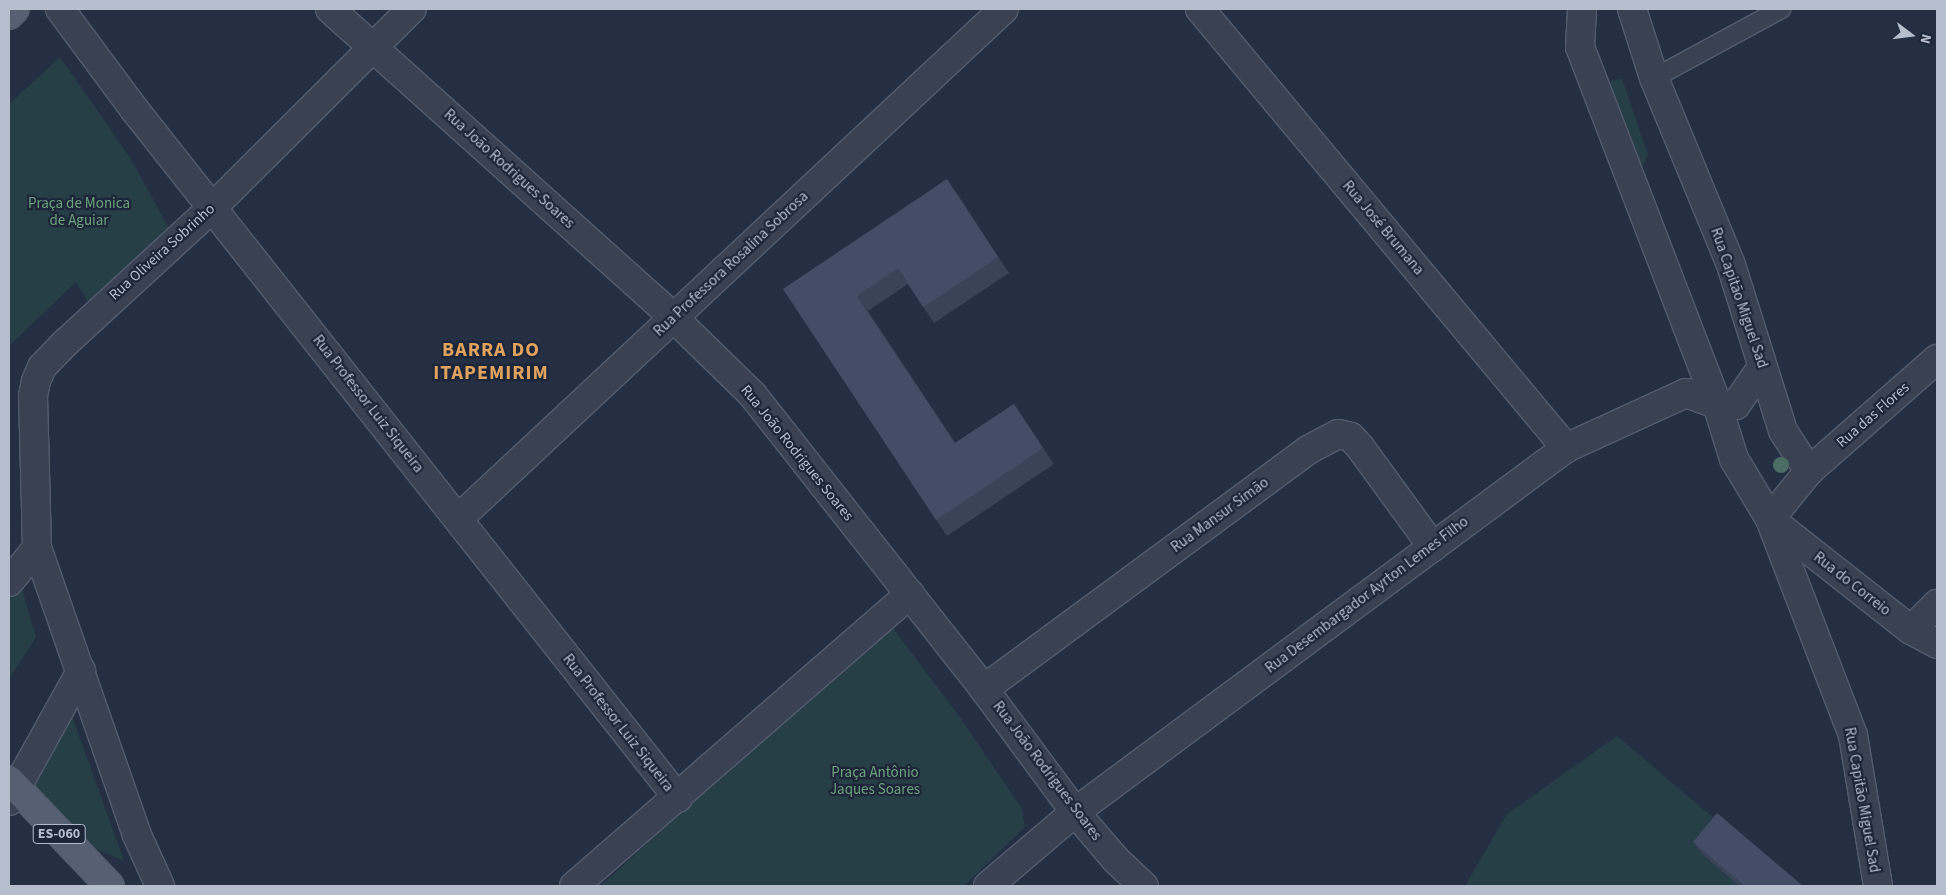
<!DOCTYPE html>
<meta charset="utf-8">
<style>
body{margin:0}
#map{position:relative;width:1946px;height:895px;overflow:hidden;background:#242f44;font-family:"Source Sans 3",sans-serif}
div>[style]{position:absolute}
.green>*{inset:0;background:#263e45}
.roads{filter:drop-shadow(1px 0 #545c6e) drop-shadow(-1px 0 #545c6e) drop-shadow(0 1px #545c6e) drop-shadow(0 -1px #545c6e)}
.lane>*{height:18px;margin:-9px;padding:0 9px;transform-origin:9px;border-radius:9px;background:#394153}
.street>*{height:28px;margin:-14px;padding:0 14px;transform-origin:14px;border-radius:14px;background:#394153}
.primary>*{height:28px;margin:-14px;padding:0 14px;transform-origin:14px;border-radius:14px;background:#576073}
.trees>*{width:16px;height:16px;margin:-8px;border-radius:50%;background:#4b6d63}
.wall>*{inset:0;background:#3a4358}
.shaded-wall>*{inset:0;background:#2f3747}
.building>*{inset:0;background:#434e66}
span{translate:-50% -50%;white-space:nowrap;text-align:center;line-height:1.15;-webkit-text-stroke:4.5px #1d2639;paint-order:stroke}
.shield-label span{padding:1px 4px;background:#1d2639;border:1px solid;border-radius:4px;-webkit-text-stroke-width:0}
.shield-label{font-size:14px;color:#b6bdcd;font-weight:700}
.street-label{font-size:15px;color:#b6bdcd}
.park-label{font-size:15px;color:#6ba07c}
.district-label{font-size:20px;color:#dfa35f;font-weight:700;letter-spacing:1px}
.frame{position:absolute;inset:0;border:10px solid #b6bdcd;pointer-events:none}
.north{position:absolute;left:1886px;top:10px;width:50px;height:50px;-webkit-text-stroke:4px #1d2639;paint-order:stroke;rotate:105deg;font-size:14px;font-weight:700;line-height:20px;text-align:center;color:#b6bdcd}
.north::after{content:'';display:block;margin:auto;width:18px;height:22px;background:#b6bdcd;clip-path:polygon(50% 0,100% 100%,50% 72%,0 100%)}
</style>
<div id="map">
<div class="green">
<div style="clip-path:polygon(60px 57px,131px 159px,172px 234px,91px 307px,76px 282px,9px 346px,9px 104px)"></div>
<div style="clip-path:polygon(1622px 79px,1648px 155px,1643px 165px,1632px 163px,1607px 92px,1612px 80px)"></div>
<div style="clip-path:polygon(20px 583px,36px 637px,9px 679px,9px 596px)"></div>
<div style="clip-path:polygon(892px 627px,959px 716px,1022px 809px,1025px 827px,964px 886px,601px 886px,708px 787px)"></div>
<div style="clip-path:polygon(71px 713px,124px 861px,92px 847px,35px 785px)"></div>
<div style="clip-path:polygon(1617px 736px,1794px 886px,1465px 886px,1507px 814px)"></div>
</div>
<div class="roads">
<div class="lane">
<div style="left:1654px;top:78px;width:145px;rotate:-28.5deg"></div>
</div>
<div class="street">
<div style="left:60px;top:9px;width:124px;rotate:53.5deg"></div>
<div style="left:134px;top:109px;width:878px;rotate:51.71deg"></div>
<div style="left:330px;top:9px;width:462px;rotate:41.9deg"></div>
<div style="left:674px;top:318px;width:109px;rotate:44.3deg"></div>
<div style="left:752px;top:394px;width:375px;rotate:51.8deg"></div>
<div style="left:984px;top:689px;width:153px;rotate:53.5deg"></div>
<div style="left:1075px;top:812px;width:63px;rotate:49.5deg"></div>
<div style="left:1116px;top:860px;width:38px;rotate:43deg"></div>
<div style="left:1200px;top:9px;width:572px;rotate:50.18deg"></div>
<div style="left:1582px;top:9px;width:38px;rotate:93deg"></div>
<div style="left:1580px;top:47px;width:382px;rotate:69deg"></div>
<div style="left:1717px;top:404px;width:58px;rotate:72.8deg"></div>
<div style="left:1734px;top:459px;width:70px;rotate:59deg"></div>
<div style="left:1770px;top:519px;width:231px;rotate:69deg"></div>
<div style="left:1853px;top:735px;width:153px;rotate:80.6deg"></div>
<div style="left:1632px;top:9px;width:72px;rotate:72.3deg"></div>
<div style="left:1654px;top:78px;width:202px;rotate:67.6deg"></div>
<div style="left:1731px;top:265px;width:174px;rotate:72.6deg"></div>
<div style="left:1783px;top:431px;width:48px;rotate:57deg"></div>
<div style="left:1809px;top:471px;width:62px;rotate:129.1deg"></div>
<div style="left:1809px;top:471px;width:170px;rotate:-41.2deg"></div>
<div style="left:458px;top:519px;width:747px;rotate:-43.05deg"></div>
<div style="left:1771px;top:520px;width:178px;rotate:38.2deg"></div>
<div style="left:1911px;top:630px;width:30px;rotate:28deg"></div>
<div style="left:9px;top:582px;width:44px;rotate:-50.5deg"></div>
<div style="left:1911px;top:630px;width:37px;rotate:-45deg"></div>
<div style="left:984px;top:689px;width:403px;rotate:-36.4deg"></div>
<div style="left:1308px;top:450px;width:34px;rotate:-28deg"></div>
<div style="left:1338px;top:434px;width:13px;rotate:13deg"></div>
<div style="left:1351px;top:437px;width:13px;rotate:48deg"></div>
<div style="left:1360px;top:447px;width:124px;rotate:53.9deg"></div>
<div style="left:9px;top:801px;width:149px;rotate:-61deg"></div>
<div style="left:160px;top:886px;width:56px;rotate:-114.3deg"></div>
<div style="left:137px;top:835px;width:304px;rotate:-109.2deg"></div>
<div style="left:37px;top:548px;width:152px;rotate:-91.5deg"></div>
<div style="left:33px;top:396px;width:15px;rotate:-79deg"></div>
<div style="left:36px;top:381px;width:15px;rotate:-67deg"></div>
<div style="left:42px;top:367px;width:29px;rotate:-46deg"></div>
<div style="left:62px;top:346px;width:207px;rotate:-42.6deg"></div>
<div style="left:214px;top:206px;width:279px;rotate:-44.9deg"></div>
<div style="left:574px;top:886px;width:445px;rotate:-41deg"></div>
<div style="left:988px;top:886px;width:114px;rotate:-40.4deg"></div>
<div style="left:1075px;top:812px;width:611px;rotate:-36.55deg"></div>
<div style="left:1566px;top:448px;width:132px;rotate:-24.6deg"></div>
<div style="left:1686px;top:393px;width:33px;rotate:20deg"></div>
<div style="left:1717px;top:404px;width:19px;rotate:3deg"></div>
<div style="left:1736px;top:405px;width:46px;rotate:-55.6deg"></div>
</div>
<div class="primary">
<div style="left:9px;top:15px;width:8px;rotate:-45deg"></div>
<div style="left:9px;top:780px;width:146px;rotate:46.4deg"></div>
</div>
</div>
<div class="trees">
<div style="left:1781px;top:465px"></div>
</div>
<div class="wall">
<div style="clip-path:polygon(958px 195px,1009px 273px,934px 323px,908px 284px,868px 311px,955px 443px,1014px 404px,1054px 464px,947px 536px,783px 289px)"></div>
<div style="clip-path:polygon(1693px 842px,1803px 886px,1739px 886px,1702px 854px)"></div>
</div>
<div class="shaded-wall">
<div style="clip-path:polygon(947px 179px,958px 195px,1009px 273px,998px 257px)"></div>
<div style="clip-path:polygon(857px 296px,868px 311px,965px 459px,955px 443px)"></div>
<div style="clip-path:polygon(9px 529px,11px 533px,9px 537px)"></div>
</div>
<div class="building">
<div style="clip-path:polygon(947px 179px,998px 257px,923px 307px,898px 268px,857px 296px,955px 443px,1014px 404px,1043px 448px,936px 520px,783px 289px)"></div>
<div style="clip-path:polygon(1717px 813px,1803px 886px,1745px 886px,1693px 842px)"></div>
</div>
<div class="shield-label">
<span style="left:59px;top:834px">ES-060</span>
</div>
<div class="street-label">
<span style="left:509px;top:169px;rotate:42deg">Rua João Rodrigues Soares</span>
<span style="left:1383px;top:228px;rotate:50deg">Rua José Brumana</span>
<span style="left:162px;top:252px;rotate:-42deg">Rua Oliveira Sobrinho</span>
<span style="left:731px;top:264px;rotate:-43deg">Rua Professora Rosalina Sobrosa</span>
<span style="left:1739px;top:298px;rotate:71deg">Rua Capitão Miguel Sad</span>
<span style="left:368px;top:404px;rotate:52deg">Rua Professor Luiz Siqueira</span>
<span style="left:1873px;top:415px;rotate:-41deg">Rua das Flores</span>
<span style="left:797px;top:453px;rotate:51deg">Rua João Rodrigues Soares</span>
<span style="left:1220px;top:515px;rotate:-36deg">Rua Mansur Simão</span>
<span style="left:1852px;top:584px;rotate:38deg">Rua do Correio</span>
<span style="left:1367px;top:595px;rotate:-37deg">Rua Desembargador Ayrton Lemes Filho</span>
<span style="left:618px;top:723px;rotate:52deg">Rua Professor Luiz Siqueira</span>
<span style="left:1047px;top:771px;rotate:53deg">Rua João Rodrigues Soares</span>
<span style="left:1862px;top:800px;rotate:80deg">Rua Capitão Miguel Sad</span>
</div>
<div class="park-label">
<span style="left:79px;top:212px">Praça de Monica<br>de Aguiar</span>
<span style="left:875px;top:781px">Praça Antônio<br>Jaques Soares</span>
</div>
<div class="district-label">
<span style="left:491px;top:362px">BARRA DO<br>ITAPEMIRIM</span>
</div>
<div class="frame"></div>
<div class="north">N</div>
</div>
